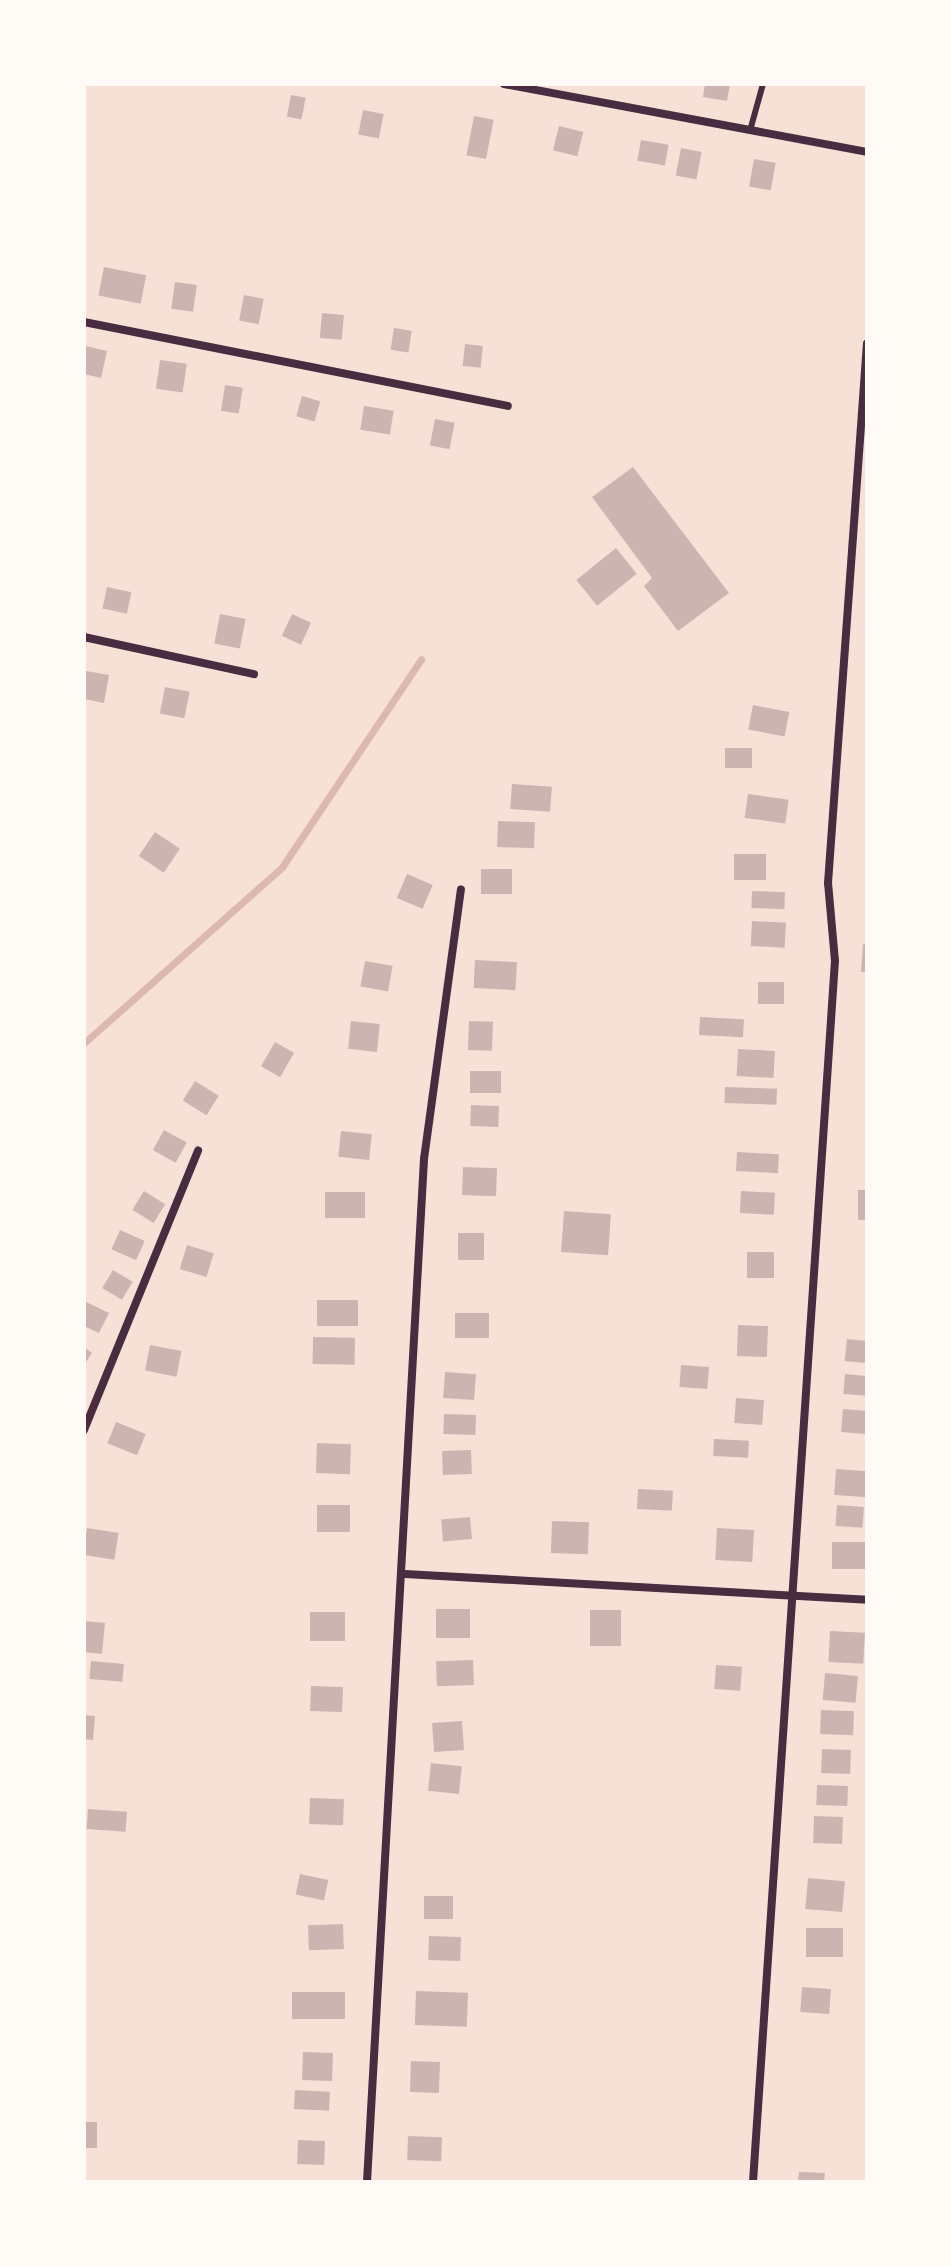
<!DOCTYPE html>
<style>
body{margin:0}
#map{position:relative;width:951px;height:2266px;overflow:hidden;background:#f7e1d7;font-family:Commissioner,sans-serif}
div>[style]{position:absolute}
.stream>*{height:7px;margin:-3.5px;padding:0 3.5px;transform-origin:3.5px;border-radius:3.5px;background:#dcb8b0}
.building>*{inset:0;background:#ccb4b1;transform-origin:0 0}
.service>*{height:6px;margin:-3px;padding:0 3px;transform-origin:3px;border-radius:3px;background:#4a2c40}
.minor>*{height:8px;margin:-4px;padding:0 4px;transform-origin:4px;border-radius:4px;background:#4a2c40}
span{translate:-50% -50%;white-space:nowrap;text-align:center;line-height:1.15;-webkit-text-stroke:8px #fffaf5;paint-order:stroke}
.frame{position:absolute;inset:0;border:86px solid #fffaf5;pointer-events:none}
</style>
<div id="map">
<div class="stream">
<div style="left:84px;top:1043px;width:265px;rotate:-41.6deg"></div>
<div style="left:282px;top:867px;width:250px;rotate:-56.2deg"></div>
</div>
<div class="building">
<div style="clip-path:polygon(705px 84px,730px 84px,727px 101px,703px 97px)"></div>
<div style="left:291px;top:95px;width:15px;height:22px;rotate:11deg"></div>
<div style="left:363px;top:110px;width:21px;height:25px;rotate:11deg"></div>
<div style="left:474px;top:116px;width:20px;height:40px;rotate:11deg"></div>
<div style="left:559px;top:126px;width:25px;height:25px;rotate:14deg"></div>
<div style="left:641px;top:140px;width:28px;height:21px;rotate:10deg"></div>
<div style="left:681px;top:148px;width:21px;height:28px;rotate:11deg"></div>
<div style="left:754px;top:159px;width:22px;height:28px;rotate:10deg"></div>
<div style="left:104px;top:267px;width:43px;height:29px;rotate:11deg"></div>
<div style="left:175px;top:282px;width:22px;height:27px;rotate:8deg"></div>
<div style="left:244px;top:295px;width:20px;height:26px;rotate:11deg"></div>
<div style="left:322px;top:313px;width:22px;height:25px;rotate:5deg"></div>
<div style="left:394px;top:328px;width:18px;height:22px;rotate:9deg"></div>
<div style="left:465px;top:344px;width:18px;height:22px;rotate:6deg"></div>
<div style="clip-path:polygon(86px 346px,107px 351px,101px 378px,84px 374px)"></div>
<div style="left:160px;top:360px;width:27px;height:29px;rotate:8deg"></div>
<div style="left:225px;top:385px;width:18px;height:26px;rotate:9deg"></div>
<div style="left:302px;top:396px;width:19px;height:21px;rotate:16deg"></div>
<div style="left:364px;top:406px;width:30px;height:24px;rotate:9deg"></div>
<div style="left:435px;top:419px;width:20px;height:27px;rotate:11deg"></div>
<div style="clip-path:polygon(633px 467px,729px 593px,678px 631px,644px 586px,652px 578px,592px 497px)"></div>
<div style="left:616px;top:548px;width:33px;height:51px;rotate:51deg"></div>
<div style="left:107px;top:587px;width:25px;height:22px;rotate:12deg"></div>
<div style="left:220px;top:614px;width:26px;height:30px;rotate:11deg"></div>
<div style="left:292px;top:614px;width:21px;height:24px;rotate:25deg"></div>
<div style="clip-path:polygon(86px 671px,109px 675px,104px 703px,84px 699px)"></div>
<div style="left:165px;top:687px;width:25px;height:27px;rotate:11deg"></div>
<div style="left:753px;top:705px;width:37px;height:25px;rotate:11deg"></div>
<div style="left:725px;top:748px;width:27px;height:20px"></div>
<div style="left:512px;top:784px;width:40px;height:25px;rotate:4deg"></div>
<div style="left:748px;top:794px;width:41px;height:24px;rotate:8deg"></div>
<div style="left:498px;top:821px;width:37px;height:26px;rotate:2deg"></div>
<div style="left:155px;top:832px;width:30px;height:29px;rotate:34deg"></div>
<div style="left:734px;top:854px;width:32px;height:26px"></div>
<div style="left:512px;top:869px;width:25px;height:31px;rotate:90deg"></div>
<div style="left:407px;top:874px;width:28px;height:26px;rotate:23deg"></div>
<div style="left:752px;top:891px;width:33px;height:17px;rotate:2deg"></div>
<div style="left:752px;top:921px;width:34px;height:25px;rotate:3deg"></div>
<div style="clip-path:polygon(863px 944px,867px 944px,867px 972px,861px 972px)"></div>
<div style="left:475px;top:960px;width:42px;height:28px;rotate:3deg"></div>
<div style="left:365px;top:961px;width:28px;height:26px;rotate:10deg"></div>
<div style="left:758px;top:982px;width:26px;height:22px"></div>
<div style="left:700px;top:1017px;width:44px;height:18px;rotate:3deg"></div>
<div style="left:351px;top:1021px;width:29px;height:28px;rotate:6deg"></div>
<div style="left:469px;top:1021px;width:24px;height:29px;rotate:2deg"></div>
<div style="left:275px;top:1042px;width:22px;height:28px;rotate:30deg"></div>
<div style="left:738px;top:1049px;width:37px;height:27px;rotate:3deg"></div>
<div style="left:470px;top:1071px;width:31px;height:22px"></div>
<div style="left:195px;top:1081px;width:28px;height:23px;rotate:32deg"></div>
<div style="left:725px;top:1087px;width:52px;height:16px;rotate:2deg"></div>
<div style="left:471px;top:1105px;width:28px;height:21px;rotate:2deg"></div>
<div style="left:164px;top:1130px;width:26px;height:23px;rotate:29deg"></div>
<div style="left:341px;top:1131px;width:31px;height:26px;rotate:6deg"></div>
<div style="left:737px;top:1152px;width:42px;height:19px;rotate:3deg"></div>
<div style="left:463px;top:1167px;width:34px;height:28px;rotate:2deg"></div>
<div style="left:858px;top:1190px;width:9px;height:30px"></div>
<div style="left:144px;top:1191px;width:25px;height:22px;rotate:32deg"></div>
<div style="left:741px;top:1191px;width:34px;height:22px;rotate:3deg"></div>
<div style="left:325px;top:1192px;width:40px;height:26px"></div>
<div style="left:564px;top:1211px;width:47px;height:41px;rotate:4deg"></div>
<div style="left:120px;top:1230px;width:27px;height:21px;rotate:24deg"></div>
<div style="left:458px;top:1233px;width:26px;height:27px"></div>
<div style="left:187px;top:1245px;width:28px;height:25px;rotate:17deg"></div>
<div style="left:747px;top:1252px;width:27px;height:26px"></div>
<div style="left:113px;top:1270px;width:23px;height:21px;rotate:31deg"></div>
<div style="left:317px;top:1300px;width:41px;height:26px"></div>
<div style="clip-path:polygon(84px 1301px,109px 1313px,99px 1333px,84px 1326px)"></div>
<div style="left:455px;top:1313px;width:34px;height:25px"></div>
<div style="left:738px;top:1325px;width:30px;height:31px;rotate:2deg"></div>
<div style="left:313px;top:1337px;width:42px;height:27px;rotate:1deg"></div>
<div style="left:847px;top:1339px;width:20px;height:22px;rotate:6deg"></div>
<div style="left:150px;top:1345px;width:32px;height:26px;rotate:11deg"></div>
<div style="clip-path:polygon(84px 1347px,92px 1353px,84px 1365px)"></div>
<div style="left:681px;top:1365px;width:28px;height:22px;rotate:4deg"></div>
<div style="left:445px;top:1372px;width:31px;height:26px;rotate:4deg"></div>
<div style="left:845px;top:1374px;width:22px;height:20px;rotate:5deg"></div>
<div style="left:736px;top:1398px;width:28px;height:25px;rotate:4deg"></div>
<div style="left:843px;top:1409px;width:24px;height:23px;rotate:5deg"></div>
<div style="left:444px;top:1414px;width:32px;height:20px;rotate:2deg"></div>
<div style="left:116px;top:1422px;width:32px;height:23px;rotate:22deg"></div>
<div style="left:714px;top:1439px;width:35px;height:17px;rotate:3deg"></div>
<div style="left:317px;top:1443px;width:34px;height:30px;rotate:2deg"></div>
<div style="left:471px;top:1450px;width:24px;height:29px;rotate:88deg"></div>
<div style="left:836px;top:1469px;width:31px;height:26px;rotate:4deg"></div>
<div style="left:638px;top:1489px;width:35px;height:20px;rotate:3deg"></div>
<div style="left:317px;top:1505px;width:33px;height:27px"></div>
<div style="left:837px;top:1505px;width:27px;height:21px;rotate:4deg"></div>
<div style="left:470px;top:1517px;width:22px;height:29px;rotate:85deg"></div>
<div style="left:552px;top:1521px;width:37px;height:32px;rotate:2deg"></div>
<div style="left:87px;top:1528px;width:32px;height:27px;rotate:9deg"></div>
<div style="left:717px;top:1528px;width:37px;height:32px;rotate:3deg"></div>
<div style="left:832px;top:1542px;width:35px;height:27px"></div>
<div style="left:436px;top:1609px;width:34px;height:29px"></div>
<div style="left:590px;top:1610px;width:31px;height:36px"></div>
<div style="left:310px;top:1612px;width:35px;height:29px"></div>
<div style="clip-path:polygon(84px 1621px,105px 1623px,102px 1654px,84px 1652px)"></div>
<div style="left:830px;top:1631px;width:35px;height:31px;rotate:3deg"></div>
<div style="left:473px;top:1660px;width:25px;height:37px;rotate:88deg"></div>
<div style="left:91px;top:1661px;width:33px;height:18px;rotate:5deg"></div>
<div style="left:716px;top:1665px;width:26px;height:24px;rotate:4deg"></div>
<div style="left:825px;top:1673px;width:33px;height:27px;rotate:5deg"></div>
<div style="left:311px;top:1686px;width:32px;height:25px;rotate:2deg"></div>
<div style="left:821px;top:1710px;width:33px;height:24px;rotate:2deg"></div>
<div style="clip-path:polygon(84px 1715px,95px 1716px,93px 1740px,84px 1739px)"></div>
<div style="left:462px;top:1721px;width:29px;height:30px;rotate:86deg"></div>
<div style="left:822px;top:1749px;width:29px;height:24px;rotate:2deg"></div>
<div style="left:431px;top:1763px;width:31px;height:28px;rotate:6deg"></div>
<div style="left:817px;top:1785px;width:31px;height:20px;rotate:2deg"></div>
<div style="left:310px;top:1798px;width:34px;height:26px;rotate:2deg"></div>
<div style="left:88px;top:1809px;width:39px;height:20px;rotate:4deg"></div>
<div style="left:814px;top:1816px;width:29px;height:27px;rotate:2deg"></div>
<div style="left:300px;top:1874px;width:29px;height:21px;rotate:12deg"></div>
<div style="left:808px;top:1878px;width:37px;height:31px;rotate:5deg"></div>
<div style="left:424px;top:1896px;width:29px;height:23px"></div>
<div style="left:343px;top:1924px;width:25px;height:35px;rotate:88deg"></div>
<div style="left:806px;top:1928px;width:37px;height:29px"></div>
<div style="left:429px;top:1936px;width:32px;height:24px;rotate:2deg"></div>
<div style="left:802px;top:1987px;width:29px;height:25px;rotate:4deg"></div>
<div style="left:416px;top:1991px;width:52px;height:34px;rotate:2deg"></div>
<div style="left:292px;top:1992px;width:53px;height:27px"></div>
<div style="left:303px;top:2052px;width:30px;height:28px;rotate:2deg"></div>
<div style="left:411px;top:2061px;width:29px;height:31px;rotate:2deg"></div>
<div style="left:295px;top:2090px;width:35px;height:19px;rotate:3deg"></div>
<div style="left:84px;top:2122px;width:13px;height:26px"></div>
<div style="left:408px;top:2136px;width:34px;height:24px;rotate:2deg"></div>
<div style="left:298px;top:2140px;width:27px;height:24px;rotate:2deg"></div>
<div style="clip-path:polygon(799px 2172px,825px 2173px,824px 2182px,798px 2182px)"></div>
</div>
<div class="service">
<div style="left:751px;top:127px;width:45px;rotate:-74.4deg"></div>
</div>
<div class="minor">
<div style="left:504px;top:84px;width:369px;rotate:10.6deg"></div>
<div style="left:84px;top:322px;width:432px;rotate:11.2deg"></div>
<div style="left:84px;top:637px;width:174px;rotate:12.3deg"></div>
<div style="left:84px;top:1430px;width:302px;rotate:-67.8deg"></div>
<div style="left:405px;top:1574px;width:463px;rotate:3.2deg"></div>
<div style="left:367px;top:2182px;width:1025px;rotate:-86.81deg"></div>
<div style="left:424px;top:1159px;width:272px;rotate:-82.2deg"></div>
<div style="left:753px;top:2182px;width:1224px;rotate:-86.16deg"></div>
<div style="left:835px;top:961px;width:78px;rotate:-95.1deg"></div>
<div style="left:828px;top:883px;width:541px;rotate:-85.87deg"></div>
</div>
<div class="frame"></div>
</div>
